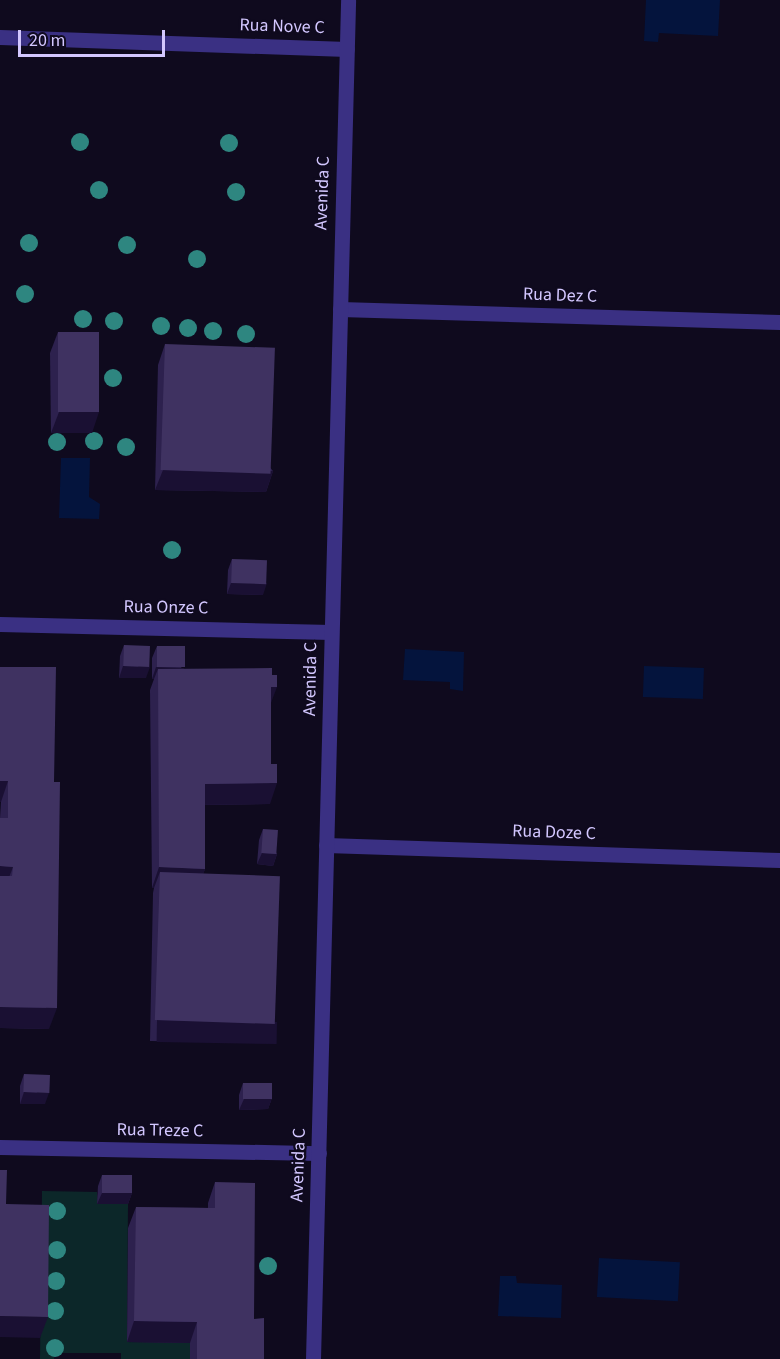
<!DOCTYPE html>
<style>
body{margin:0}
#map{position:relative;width:780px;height:1359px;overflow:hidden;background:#0f0a1e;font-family:"Source Sans 3",sans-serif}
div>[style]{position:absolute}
.green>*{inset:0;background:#0c2729}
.water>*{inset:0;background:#04143d;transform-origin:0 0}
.minor>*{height:15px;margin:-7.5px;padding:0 7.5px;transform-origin:7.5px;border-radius:7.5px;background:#3a3083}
.trees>*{width:18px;height:18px;margin:-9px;border-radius:50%;background:#2e8680}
.wall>*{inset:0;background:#2d214e}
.shaded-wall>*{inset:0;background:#1a1033;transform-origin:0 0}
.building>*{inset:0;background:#3f3261;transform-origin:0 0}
span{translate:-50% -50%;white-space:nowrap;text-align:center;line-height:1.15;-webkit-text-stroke:4.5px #0f0a1e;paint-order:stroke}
.street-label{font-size:18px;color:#d3c7ff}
.scale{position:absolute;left:18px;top:30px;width:147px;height:27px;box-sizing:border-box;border:3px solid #d3c7ff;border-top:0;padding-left:8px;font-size:18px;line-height:21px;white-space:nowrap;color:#d3c7ff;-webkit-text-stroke:4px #0f0a1e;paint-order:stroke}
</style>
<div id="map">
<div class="green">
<div style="clip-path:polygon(42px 1191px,97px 1192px,98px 1204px,128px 1204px,127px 1342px,190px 1343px,190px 1359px,121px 1359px,121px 1353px,55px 1353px,54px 1359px,40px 1359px)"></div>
</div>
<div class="water">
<div style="clip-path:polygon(646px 0,720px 0,718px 36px,659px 33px,658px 42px,644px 41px)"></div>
<div style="clip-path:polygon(61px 458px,90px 458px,89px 497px,100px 504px,99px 519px,59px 518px)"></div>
<div style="clip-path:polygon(405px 649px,464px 652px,463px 691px,450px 689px,450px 682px,403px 680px)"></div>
<div style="left:644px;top:666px;width:60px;height:31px;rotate:2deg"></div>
<div style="left:599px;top:1258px;width:81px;height:39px;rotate:3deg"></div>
<div style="clip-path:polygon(500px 1276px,516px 1276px,517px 1283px,562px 1285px,561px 1318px,498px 1316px)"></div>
</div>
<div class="minor">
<div style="left:0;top:37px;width:347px;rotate:2deg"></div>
<div style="left:340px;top:309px;width:440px;rotate:1.7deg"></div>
<div style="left:0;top:624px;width:331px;rotate:1.4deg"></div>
<div style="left:326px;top:845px;width:454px;rotate:1.9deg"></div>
<div style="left:0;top:1147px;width:319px;rotate:1.1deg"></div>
<div style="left:313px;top:1359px;width:1359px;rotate:-88.52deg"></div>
</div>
<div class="trees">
<div style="left:80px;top:142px"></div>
<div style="left:229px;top:143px"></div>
<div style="left:99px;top:190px"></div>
<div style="left:236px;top:192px"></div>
<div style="left:29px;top:243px"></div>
<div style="left:127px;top:245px"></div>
<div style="left:197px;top:259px"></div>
<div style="left:25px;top:294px"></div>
<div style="left:83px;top:319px"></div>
<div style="left:114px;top:321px"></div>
<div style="left:161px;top:326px"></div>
<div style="left:188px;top:328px"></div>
<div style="left:213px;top:331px"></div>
<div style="left:246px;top:334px"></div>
<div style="left:113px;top:378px"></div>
<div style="left:94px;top:441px"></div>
<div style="left:57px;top:442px"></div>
<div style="left:126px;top:447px"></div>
<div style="left:172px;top:550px"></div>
<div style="left:57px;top:1211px"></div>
<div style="left:57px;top:1250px"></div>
<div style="left:268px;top:1266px"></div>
<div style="left:56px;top:1281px"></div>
<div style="left:55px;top:1311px"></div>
<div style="left:55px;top:1348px"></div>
</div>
<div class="wall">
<div style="clip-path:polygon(58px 332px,92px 433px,51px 433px,50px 353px)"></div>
<div style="clip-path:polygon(165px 344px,273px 471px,266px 492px,155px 490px,158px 365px)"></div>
<div style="clip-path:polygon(232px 559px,263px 595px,227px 594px,228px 570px)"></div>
<div style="clip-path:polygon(124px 645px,146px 678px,119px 678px,120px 656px)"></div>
<div style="clip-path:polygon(157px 646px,183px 669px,271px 704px,270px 804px,205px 805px,205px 869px,203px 874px,269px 1043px,150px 1041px,153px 893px,154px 888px,152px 888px,150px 690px,154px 679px,152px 679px,152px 658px)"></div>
<div style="clip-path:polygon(0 667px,49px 1029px,0 1028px,0 818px,1px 802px)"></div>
<div style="clip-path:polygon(263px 829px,277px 854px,273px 866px,257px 864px,259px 840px)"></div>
<div style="clip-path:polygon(24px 1074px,45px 1104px,20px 1104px,20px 1086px)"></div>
<div style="clip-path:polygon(243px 1083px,272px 1098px,268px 1109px,239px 1110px,239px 1095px)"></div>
<div style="clip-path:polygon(102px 1175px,132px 1193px,128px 1204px,97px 1204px,98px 1186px)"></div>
<div style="clip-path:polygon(215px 1182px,254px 1319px,264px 1359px,190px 1359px,190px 1343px,127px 1342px,128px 1228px,136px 1207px,208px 1208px,208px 1203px)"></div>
</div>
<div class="shaded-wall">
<div style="clip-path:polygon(59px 412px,99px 412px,92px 433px,51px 433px)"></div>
<div style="clip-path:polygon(163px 470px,273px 471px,266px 492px,155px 490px)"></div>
<div style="clip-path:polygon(231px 583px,267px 583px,263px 595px,227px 594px)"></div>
<div style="clip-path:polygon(123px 666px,150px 667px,146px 678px,119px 678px)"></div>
<div style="clip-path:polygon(156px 667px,184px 668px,179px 679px,158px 669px,154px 679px,152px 679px)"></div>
<div style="clip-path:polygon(271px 687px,277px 687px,269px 708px)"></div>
<div style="clip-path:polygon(0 781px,8px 781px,1px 802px,0 802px)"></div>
<div style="clip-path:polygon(277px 783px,270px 804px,197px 805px,205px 784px)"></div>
<div style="clip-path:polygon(262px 853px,277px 854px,273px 866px,257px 864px)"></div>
<div style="clip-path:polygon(0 866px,13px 867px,5px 888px,0 888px)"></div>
<div style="clip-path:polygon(159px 867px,205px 869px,198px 890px,160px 872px,154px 888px,152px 888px)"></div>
<div style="clip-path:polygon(0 1007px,57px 1008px,49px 1029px,0 1028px)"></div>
<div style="left:157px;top:1020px;width:120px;height:22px;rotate:1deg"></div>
<div style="clip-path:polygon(24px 1092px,49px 1093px,45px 1104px,20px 1104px)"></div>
<div style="clip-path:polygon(272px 1098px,268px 1109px,239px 1110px,244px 1099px)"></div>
<div style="clip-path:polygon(102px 1193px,132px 1193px,128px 1204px,97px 1204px)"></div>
<div style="clip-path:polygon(0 1316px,48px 1317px,40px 1338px,0 1337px)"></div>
<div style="clip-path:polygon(134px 1321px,197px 1322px,190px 1343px,127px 1342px)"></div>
</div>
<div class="building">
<div style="left:58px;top:332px;width:41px;height:80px"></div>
<div style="left:165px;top:344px;width:110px;height:126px;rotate:2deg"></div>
<div style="left:232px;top:559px;width:35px;height:24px;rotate:2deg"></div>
<div style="left:124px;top:645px;width:26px;height:21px;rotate:2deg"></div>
<div style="left:157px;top:646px;width:28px;height:21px"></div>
<div style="clip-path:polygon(0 667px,56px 667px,54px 782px,60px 782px,57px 1008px,0 1007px,0 876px,12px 876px,13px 867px,0 866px,0 818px,8px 818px,8px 781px,0 781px)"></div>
<div style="clip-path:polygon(272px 668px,272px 675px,277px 675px,277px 687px,271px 687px,271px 764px,277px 764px,277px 783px,205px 784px,205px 869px,159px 867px,158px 669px)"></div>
<div style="left:263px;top:829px;width:15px;height:24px;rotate:4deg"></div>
<div style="left:160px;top:872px;width:120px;height:148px;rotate:2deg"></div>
<div style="left:24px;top:1074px;width:26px;height:18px;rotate:2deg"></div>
<div style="left:243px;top:1083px;width:29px;height:16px"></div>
<div style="clip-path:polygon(0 1170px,7px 1170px,6px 1204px,49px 1205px,48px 1317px,0 1316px)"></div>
<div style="left:102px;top:1175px;width:30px;height:18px"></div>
<div style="clip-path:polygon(215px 1182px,255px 1183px,254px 1319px,264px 1318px,264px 1359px,197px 1359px,197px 1322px,134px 1321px,136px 1207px,215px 1208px)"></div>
</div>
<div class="street-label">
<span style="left:282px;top:27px;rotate:2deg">Rua Nove C</span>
<span style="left:323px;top:193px;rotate:-88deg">Avenida C</span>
<span style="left:560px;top:296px;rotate:2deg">Rua Dez C</span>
<span style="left:166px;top:608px;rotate:1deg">Rua Onze C</span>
<span style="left:311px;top:679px;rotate:-89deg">Avenida C</span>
<span style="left:554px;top:833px;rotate:2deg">Rua Doze C</span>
<span style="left:160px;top:1131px;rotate:1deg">Rua Treze C</span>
<span style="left:299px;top:1165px;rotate:-88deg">Avenida C</span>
</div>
<div class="scale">20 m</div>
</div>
